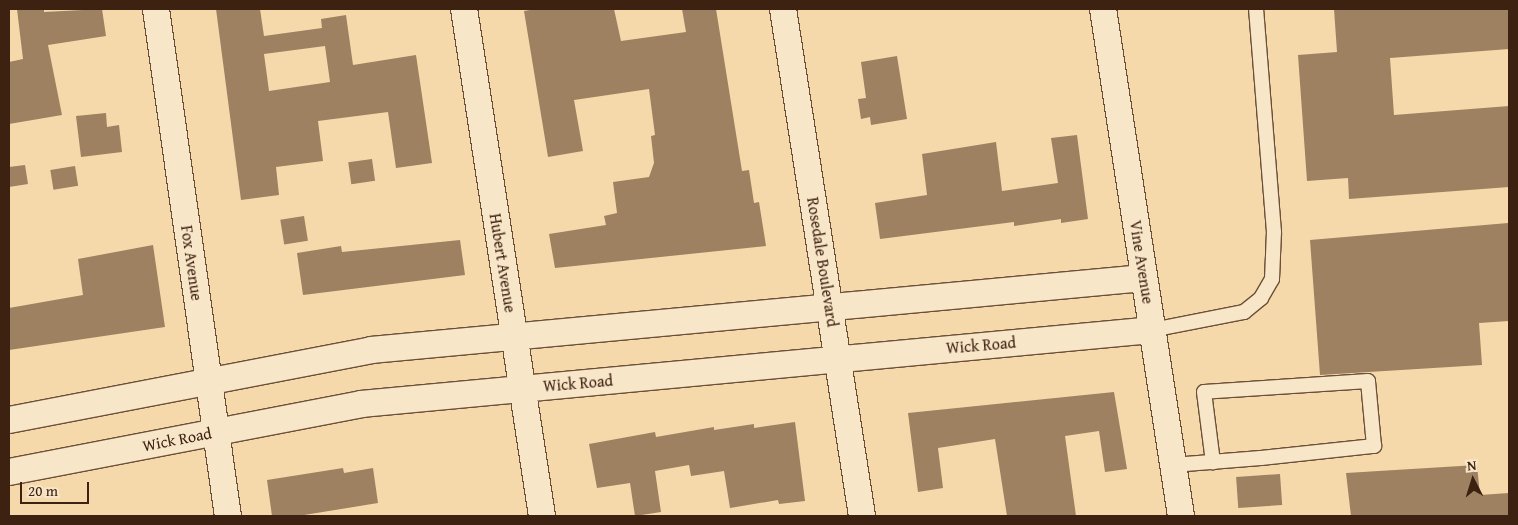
<!DOCTYPE html>
<style>
body{margin:0}
#map{position:relative;width:1518px;height:525px;overflow:hidden;background:#f5d9ab;font-family:"Gentium Book Plus",serif}
div>[style]{position:absolute}
.building>*{inset:0;background:#9d8161;transform-origin:0 0}
.roads{filter:drop-shadow(1px 0 #6b4f38) drop-shadow(-1px 0 #6b4f38) drop-shadow(0 1px #6b4f38) drop-shadow(0 -1px #6b4f38)}
.lane>*{height:14px;margin:-7px;padding:0 7px;transform-origin:7px;border-radius:7px;background:#f8e6c8}
.street>*{height:26px;margin:-13px;padding:0 13px;transform-origin:13px;border-radius:13px;background:#f8e6c8}
span{translate:-50% -50%;white-space:nowrap;text-align:center;line-height:1.15;-webkit-text-stroke:4px #f8e6c8;paint-order:stroke}
.street-label{font-size:16px;color:#3d2111}
.frame{position:absolute;inset:0;border:10px solid #3d2111;pointer-events:none}
.north{position:absolute;left:1448px;top:455px;width:50px;height:50px;-webkit-text-stroke:4px #f8e6c8;paint-order:stroke;rotate:355deg;font-size:14px;font-weight:700;line-height:20px;text-align:center;color:#3d2111}
.north::after{content:'';display:block;margin:auto;width:18px;height:22px;background:#3d2111;clip-path:polygon(50% 0,100% 100%,50% 72%,0 100%)}
.scale{position:absolute;left:20px;top:482px;width:69px;height:22px;box-sizing:border-box;border:2px solid #3d2111;border-top:0;padding-left:6px;font-size:15px;line-height:18px;white-space:nowrap;color:#3d2111;-webkit-text-stroke:4px #f8e6c8;paint-order:stroke}
</style>
<div id="map">
<div class="building">
<div style="clip-path:polygon(17px 9px,44px 9px,44px 12px,102px 9px,106px 36px,48px 45px,62px 115px,9px 124px,9px 62px,23px 59px)"></div>
<div style="clip-path:polygon(evenodd,216px 9px,260px 9px,264px 36px,322px 28px,321px 19px,346px 15px,353px 65px,416px 55px,432px 163px,396px 168px,388px 112px,318px 121px,323px 161px,276px 167px,279px 195px,241px 200px,216px 9px,325px 46px,330px 82px,269px 91px,264px 54px,325px 46px)"></div>
<div style="clip-path:polygon(536px 9px,614px 9px,621px 41px,686px 32px,682px 9px,716px 9px,742px 171px,749px 170px,754px 203px,759px 202px,766px 246px,555px 268px,549px 234px,606px 225px,604px 216px,617px 213px,613px 182px,649px 177px,654px 163px,651px 136px,655px 135px,649px 89px,574px 100px,583px 151px,548px 157px,524px 11px)"></div>
<div style="clip-path:polygon(1334px 9px,1509px 9px,1509px 49px,1390px 58px,1394px 115px,1509px 106px,1509px 187px,1349px 199px,1348px 178px,1307px 181px,1298px 55px,1337px 52px)"></div>
<div style="clip-path:polygon(897px 56px,907px 119px,871px 125px,870px 117px,861px 119px,858px 99px,866px 98px,861px 62px)"></div>
<div style="clip-path:polygon(106px 113px,107px 127px,119px 125px,122px 152px,81px 157px,76px 116px)"></div>
<div style="clip-path:polygon(1077px 135px,1088px 219px,1061px 223px,1061px 219px,1014px 226px,1014px 222px,880px 239px,875px 203px,927px 195px,922px 154px,996px 142px,1002px 191px,1058px 183px,1051px 138px)"></div>
<div style="left:372px;top:159px;width:22px;height:24px;rotate:82deg"></div>
<div style="clip-path:polygon(25px 165px,28px 184px,9px 187px,9px 167px)"></div>
<div style="left:75px;top:166px;width:20px;height:25px;rotate:81deg"></div>
<div style="left:304px;top:216px;width:25px;height:24px;rotate:81deg"></div>
<div style="clip-path:polygon(1508px 223px,1509px 321px,1479px 323px,1482px 365px,1320px 375px,1310px 240px)"></div>
<div style="clip-path:polygon(460px 240px,465px 275px,303px 295px,297px 253px,341px 246px,342px 252px)"></div>
<div style="clip-path:polygon(153px 245px,165px 327px,9px 350px,9px 308px,83px 295px,78px 259px)"></div>
<div style="clip-path:polygon(1114px 392px,1127px 469px,1105px 472px,1099px 431px,1065px 436px,1076px 516px,1007px 516px,995px 439px,938px 448px,943px 488px,918px 492px,908px 413px)"></div>
<div style="clip-path:polygon(795px 422px,805px 501px,779px 504px,778px 500px,730px 508px,724px 471px,691px 476px,689px 465px,655px 471px,661px 512px,635px 516px,630px 483px,597px 488px,589px 444px,655px 432px,656px 437px,714px 427px,714px 430px,754px 424px,754px 428px)"></div>
<div style="clip-path:polygon(1477px 465px,1480px 495px,1509px 493px,1509px 516px,1351px 516px,1346px 473px)"></div>
<div style="clip-path:polygon(343px 468px,344px 473px,373px 468px,378px 503px,298px 516px,272px 516px,267px 480px)"></div>
<div style="left:1280px;top:474px;width:31px;height:44px;rotate:86deg"></div>
</div>
<div class="roads">
<div class="lane">
<div style="left:1152px;top:330px;width:94px;rotate:-11.1deg"></div>
<div style="left:1244px;top:312px;width:22px;rotate:-39deg"></div>
<div style="left:1261px;top:298px;width:22px;rotate:-60deg"></div>
<div style="left:1272px;top:279px;width:47px;rotate:-87.6deg"></div>
<div style="left:1274px;top:232px;width:224px;rotate:-94.6deg"></div>
<div style="left:1173px;top:465px;width:88px;rotate:-4.5deg"></div>
<div style="left:1261px;top:458px;width:114px;rotate:-6.1deg"></div>
<div style="left:1374px;top:446px;width:65px;rotate:-95.3deg"></div>
<div style="left:1368px;top:381px;width:164px;rotate:176.2deg"></div>
<div style="left:1204px;top:392px;width:71px;rotate:82.7deg"></div>
</div>
<div class="street">
<div style="left:156px;top:9px;width:512px;rotate:81.92deg"></div>
<div style="left:464px;top:9px;width:513px;rotate:81.25deg"></div>
<div style="left:783px;top:9px;width:513px;rotate:81.14deg"></div>
<div style="left:1103px;top:9px;width:513px;rotate:81.25deg"></div>
<div style="left:9px;top:420px;width:369px;rotate:-10.9deg"></div>
<div style="left:371px;top:350px;width:776px;rotate:-5.32deg"></div>
<div style="left:9px;top:472px;width:359px;rotate:-10.9deg"></div>
<div style="left:361px;top:404px;width:794px;rotate:-5.34deg"></div>
</div>
</div>
<div class="street-label">
<span style="left:823px;top:262px;rotate:81deg">Rosedale Boulevard</span>
<span style="left:1142px;top:262px;rotate:81deg">Vine Avenue</span>
<span style="left:192px;top:263px;rotate:82deg">Fox Avenue</span>
<span style="left:503px;top:263px;rotate:81deg">Hubert Avenue</span>
<span style="left:981px;top:345px;rotate:-5deg">Wick Road</span>
<span style="left:578px;top:383px;rotate:-5deg">Wick Road</span>
<span style="left:177px;top:439px;rotate:-11deg">Wick Road</span>
</div>
<div class="frame"></div>
<div class="north">N</div>
<div class="scale">20 m</div>
</div>
